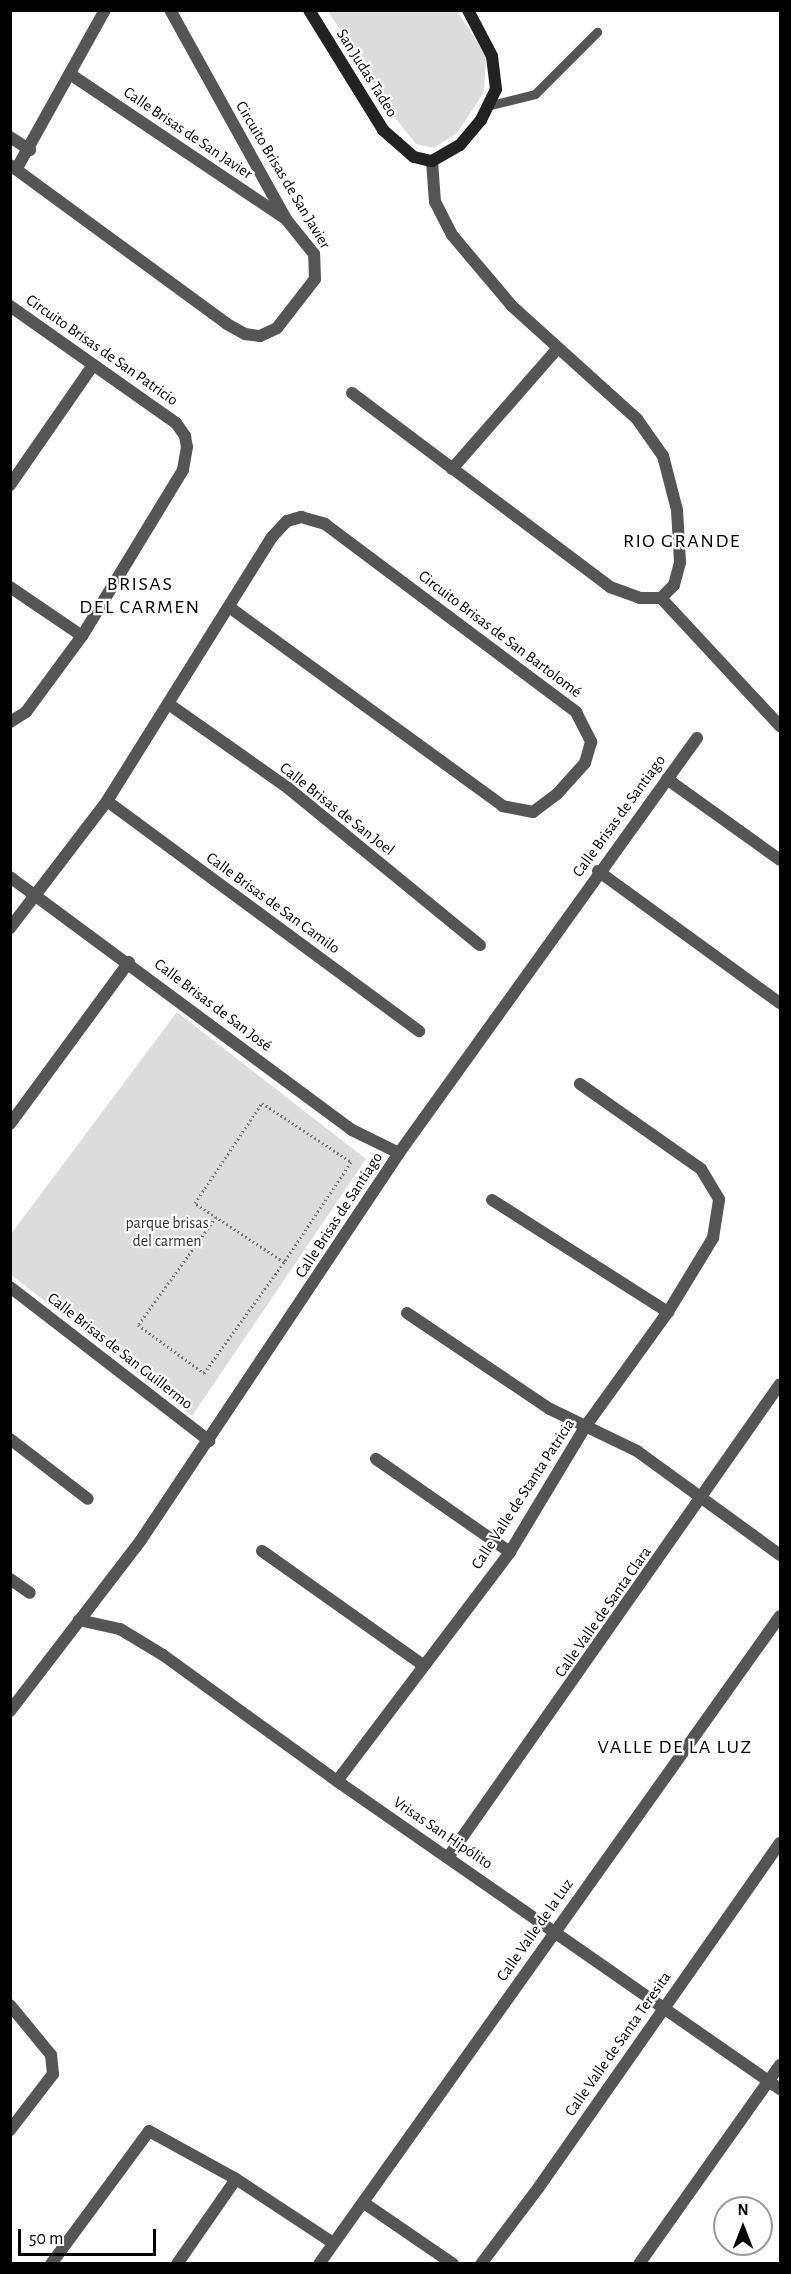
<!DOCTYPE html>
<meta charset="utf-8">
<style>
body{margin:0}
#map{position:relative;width:791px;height:2274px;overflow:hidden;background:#fff;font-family:"Alegreya Sans",sans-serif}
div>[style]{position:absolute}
.green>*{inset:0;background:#dcdcdc}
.path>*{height:3px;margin-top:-1.5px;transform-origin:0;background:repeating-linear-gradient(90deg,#777 0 1.5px,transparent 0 4.5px)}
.lane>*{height:9px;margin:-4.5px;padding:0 4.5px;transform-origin:4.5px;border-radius:4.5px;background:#555}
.street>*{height:12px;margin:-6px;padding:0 6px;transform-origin:6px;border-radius:6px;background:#555}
.secondary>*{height:12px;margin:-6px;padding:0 6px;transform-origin:6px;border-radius:6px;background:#222}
span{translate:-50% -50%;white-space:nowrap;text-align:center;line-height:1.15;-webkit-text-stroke:4.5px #fff;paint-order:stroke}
.street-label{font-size:16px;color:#000}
.park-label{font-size:16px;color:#333}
.quarter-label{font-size:20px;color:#000;letter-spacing:1.5px}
.frame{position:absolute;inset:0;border:12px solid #000;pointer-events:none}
.north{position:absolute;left:713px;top:2196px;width:60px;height:60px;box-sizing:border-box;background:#fff;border:2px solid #999;border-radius:50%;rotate:0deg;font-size:16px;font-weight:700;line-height:24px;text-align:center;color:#000}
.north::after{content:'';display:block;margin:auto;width:21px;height:27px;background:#000;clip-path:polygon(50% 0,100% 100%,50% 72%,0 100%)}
.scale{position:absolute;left:18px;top:2229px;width:138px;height:27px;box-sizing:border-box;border:3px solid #000;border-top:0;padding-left:8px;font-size:18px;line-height:21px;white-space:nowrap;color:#000;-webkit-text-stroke:4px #fff;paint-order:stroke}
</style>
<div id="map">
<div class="green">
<div style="clip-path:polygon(328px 11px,457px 11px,486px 55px,484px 92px,457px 133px,434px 148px,416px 144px,399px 123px)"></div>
<div style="clip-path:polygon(177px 1012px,366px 1159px,192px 1416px,10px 1274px,11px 1234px)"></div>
</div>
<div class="path">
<div style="left:262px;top:1103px;width:107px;rotate:33.5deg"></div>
<div style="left:351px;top:1162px;width:120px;rotate:123.8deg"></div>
<div style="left:284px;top:1262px;width:107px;rotate:-146.5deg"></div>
<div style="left:195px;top:1203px;width:120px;rotate:-56.2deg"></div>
<div style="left:216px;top:1217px;width:133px;rotate:125.8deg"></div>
<div style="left:138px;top:1325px;width:82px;rotate:36deg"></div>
<div style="left:204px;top:1373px;width:137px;rotate:-54.2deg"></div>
</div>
<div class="lane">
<div style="left:491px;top:105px;width:45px;rotate:-14deg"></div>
<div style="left:535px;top:94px;width:88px;rotate:-45deg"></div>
</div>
<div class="street">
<div style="left:70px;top:74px;width:257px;rotate:33.9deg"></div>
<div style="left:10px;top:137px;width:24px;rotate:33deg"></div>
<div style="left:10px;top:165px;width:269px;rotate:36.2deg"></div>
<div style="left:227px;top:324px;width:21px;rotate:29deg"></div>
<div style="left:245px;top:334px;width:15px;rotate:8deg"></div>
<div style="left:260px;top:336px;width:19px;rotate:-25deg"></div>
<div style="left:277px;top:328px;width:62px;rotate:-52.2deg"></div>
<div style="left:315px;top:279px;width:25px;rotate:-92deg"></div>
<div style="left:314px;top:254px;width:45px;rotate:-128.7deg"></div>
<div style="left:286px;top:219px;width:239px;rotate:-119deg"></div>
<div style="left:17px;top:168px;width:181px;rotate:-60.9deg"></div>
<div style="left:10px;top:306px;width:203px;rotate:35.2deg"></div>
<div style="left:176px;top:423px;width:16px;rotate:55deg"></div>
<div style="left:185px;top:436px;width:11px;rotate:80deg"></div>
<div style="left:187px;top:447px;width:23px;rotate:100deg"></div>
<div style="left:183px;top:470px;width:194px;rotate:121.3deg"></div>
<div style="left:82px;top:636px;width:94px;rotate:126.4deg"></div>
<div style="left:26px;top:712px;width:19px;rotate:148deg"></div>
<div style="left:352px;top:393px;width:323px;rotate:36.9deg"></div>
<div style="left:610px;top:587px;width:32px;rotate:20deg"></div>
<div style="left:640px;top:598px;width:21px"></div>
<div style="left:661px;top:598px;width:18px;rotate:-45deg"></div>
<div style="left:674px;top:585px;width:24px;rotate:-75deg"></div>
<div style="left:680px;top:562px;width:52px;rotate:-93.3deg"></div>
<div style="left:677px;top:510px;width:56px;rotate:-104.5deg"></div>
<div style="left:663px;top:456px;width:45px;rotate:-125.1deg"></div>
<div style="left:637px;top:419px;width:169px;rotate:-137.9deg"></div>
<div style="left:512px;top:306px;width:93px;rotate:-130.2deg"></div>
<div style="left:452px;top:235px;width:37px;rotate:-117deg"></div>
<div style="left:435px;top:202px;width:41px;rotate:-94.2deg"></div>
<div style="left:452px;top:469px;width:159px;rotate:-48.8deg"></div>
<div style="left:10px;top:485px;width:146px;rotate:-55.3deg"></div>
<div style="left:10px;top:587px;width:87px;rotate:34.2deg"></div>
<div style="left:661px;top:598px;width:175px;rotate:47.1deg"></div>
<div style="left:170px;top:705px;width:144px;rotate:35.1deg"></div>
<div style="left:288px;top:788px;width:248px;rotate:39.3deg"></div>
<div style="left:667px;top:779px;width:139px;rotate:35.6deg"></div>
<div style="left:107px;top:801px;width:388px;rotate:36.4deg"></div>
<div style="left:598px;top:871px;width:225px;rotate:36deg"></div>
<div style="left:10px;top:877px;width:425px;rotate:36.5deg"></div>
<div style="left:352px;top:1130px;width:52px;rotate:26.1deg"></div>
<div style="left:10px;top:928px;width:160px;rotate:-52.6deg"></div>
<div style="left:107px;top:801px;width:311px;rotate:-58deg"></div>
<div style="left:272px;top:537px;width:22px;rotate:-47deg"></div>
<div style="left:287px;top:521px;width:15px;rotate:-16deg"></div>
<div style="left:301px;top:517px;width:25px;rotate:16deg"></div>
<div style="left:325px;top:524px;width:314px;rotate:36.8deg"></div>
<div style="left:576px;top:712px;width:34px;rotate:63deg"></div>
<div style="left:591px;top:742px;width:22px;rotate:106deg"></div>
<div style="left:585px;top:763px;width:42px;rotate:132.1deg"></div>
<div style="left:557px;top:794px;width:30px;rotate:143deg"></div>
<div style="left:533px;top:812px;width:31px;rotate:-169deg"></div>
<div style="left:503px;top:806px;width:337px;rotate:-144deg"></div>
<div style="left:10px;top:1124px;width:201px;rotate:-53.7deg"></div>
<div style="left:492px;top:1200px;width:209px;rotate:32.5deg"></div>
<div style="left:10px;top:1287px;width:252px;rotate:37.7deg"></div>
<div style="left:407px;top:1313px;width:172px;rotate:33.9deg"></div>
<div style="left:550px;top:1409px;width:97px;rotate:25.8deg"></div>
<div style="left:637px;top:1451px;width:177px;rotate:36deg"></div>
<div style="left:10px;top:1439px;width:98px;rotate:37.6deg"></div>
<div style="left:376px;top:1459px;width:163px;rotate:34.8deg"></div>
<div style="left:262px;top:1551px;width:197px;rotate:35.3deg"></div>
<div style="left:10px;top:1579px;width:24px;rotate:35deg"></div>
<div style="left:79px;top:1620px;width:42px;rotate:12.4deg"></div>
<div style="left:120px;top:1629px;width:50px;rotate:31.2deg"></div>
<div style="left:163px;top:1655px;width:215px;rotate:35.9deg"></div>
<div style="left:337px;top:1781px;width:540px;rotate:34.81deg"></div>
<div style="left:10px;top:1711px;width:215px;rotate:-52.5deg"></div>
<div style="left:141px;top:1540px;width:465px;rotate:-56.3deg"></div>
<div style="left:399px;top:1153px;width:511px;rotate:-54.32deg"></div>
<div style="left:337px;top:1781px;width:287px;rotate:-52.9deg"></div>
<div style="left:510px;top:1552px;width:146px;rotate:-59deg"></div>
<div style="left:585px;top:1427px;width:142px;rotate:-54.2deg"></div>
<div style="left:668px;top:1312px;width:87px;rotate:-58.7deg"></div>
<div style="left:713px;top:1238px;width:39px;rotate:-81deg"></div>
<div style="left:719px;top:1199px;width:35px;rotate:-121deg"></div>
<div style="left:701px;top:1169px;width:148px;rotate:-144.9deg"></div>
<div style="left:449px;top:1856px;width:576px;rotate:-54.96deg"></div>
<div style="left:10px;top:2005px;width:65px;rotate:50.6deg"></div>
<div style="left:51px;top:2055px;width:19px;rotate:84deg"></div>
<div style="left:53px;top:2074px;width:71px;rotate:127.5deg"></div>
<div style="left:364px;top:2203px;width:108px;rotate:34.4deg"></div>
<div style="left:51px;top:2264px;width:165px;rotate:-53.6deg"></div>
<div style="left:149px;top:2131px;width:99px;rotate:28.9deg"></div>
<div style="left:236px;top:2179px;width:116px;rotate:33.4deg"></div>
<div style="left:177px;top:2264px;width:103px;rotate:-55.2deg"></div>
<div style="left:319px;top:2264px;width:795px;rotate:-54.57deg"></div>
<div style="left:481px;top:2264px;width:96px;rotate:-53deg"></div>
<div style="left:539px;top:2187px;width:420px;rotate:-55deg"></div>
<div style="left:639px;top:2264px;width:244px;rotate:-54.7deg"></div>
</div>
<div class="secondary">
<div style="left:309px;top:10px;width:141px;rotate:58.3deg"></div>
<div style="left:383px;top:130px;width:41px;rotate:41.1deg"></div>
<div style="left:414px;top:157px;width:18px;rotate:13deg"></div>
<div style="left:432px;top:161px;width:32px;rotate:-30deg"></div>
<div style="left:460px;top:145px;width:33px;rotate:-50deg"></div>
<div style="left:481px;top:120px;width:34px;rotate:-64deg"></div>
<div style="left:496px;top:89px;width:33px;rotate:-97deg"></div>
<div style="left:492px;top:56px;width:52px;rotate:-117.6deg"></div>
</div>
<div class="street-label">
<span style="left:367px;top:73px;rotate:58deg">San Judas Tadeo</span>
<span style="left:188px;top:133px;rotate:34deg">Calle Brisas de San Javier</span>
<span style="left:283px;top:175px;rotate:59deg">Circuito Brisas de San Javier</span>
<span style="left:102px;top:350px;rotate:35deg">Circuito Brisas de San Patricio</span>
<span style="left:500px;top:634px;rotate:37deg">Circuito Brisas de San Bartolomé</span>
<span style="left:337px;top:809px;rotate:38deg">Calle Brisas de San Joel</span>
<span style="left:619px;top:816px;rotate:-54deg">Calle Brisas de Santiago</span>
<span style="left:273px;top:903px;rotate:36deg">Calle Brisas de San Camilo</span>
<span style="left:213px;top:1005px;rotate:37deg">Calle Brisas de San José</span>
<span style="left:339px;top:1215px;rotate:-57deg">Calle Brisas de Santiago</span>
<span style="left:120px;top:1351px;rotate:38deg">Calle Brisas de San Guillermo</span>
<span style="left:523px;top:1494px;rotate:-57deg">Calle Valle de Stanta Patricia</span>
<span style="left:603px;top:1612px;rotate:-55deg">Calle Valle de Santa Clara</span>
<span style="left:443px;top:1833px;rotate:34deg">Vrisas San Hipólito</span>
<span style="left:535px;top:1930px;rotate:-55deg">Calle Valle de la Luz</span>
<span style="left:618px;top:2044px;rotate:-55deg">Calle Valle de Santa Teresita</span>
</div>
<div class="park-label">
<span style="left:167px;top:1232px">parque brisas<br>del carmen</span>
</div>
<div class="quarter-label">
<span style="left:682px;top:541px">RIO GRANDE</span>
<span style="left:140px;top:596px">BRISAS<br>DEL CARMEN</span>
<span style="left:675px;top:1747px">VALLE DE LA LUZ</span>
</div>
<div class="frame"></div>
<div class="north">N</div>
<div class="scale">50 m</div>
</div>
